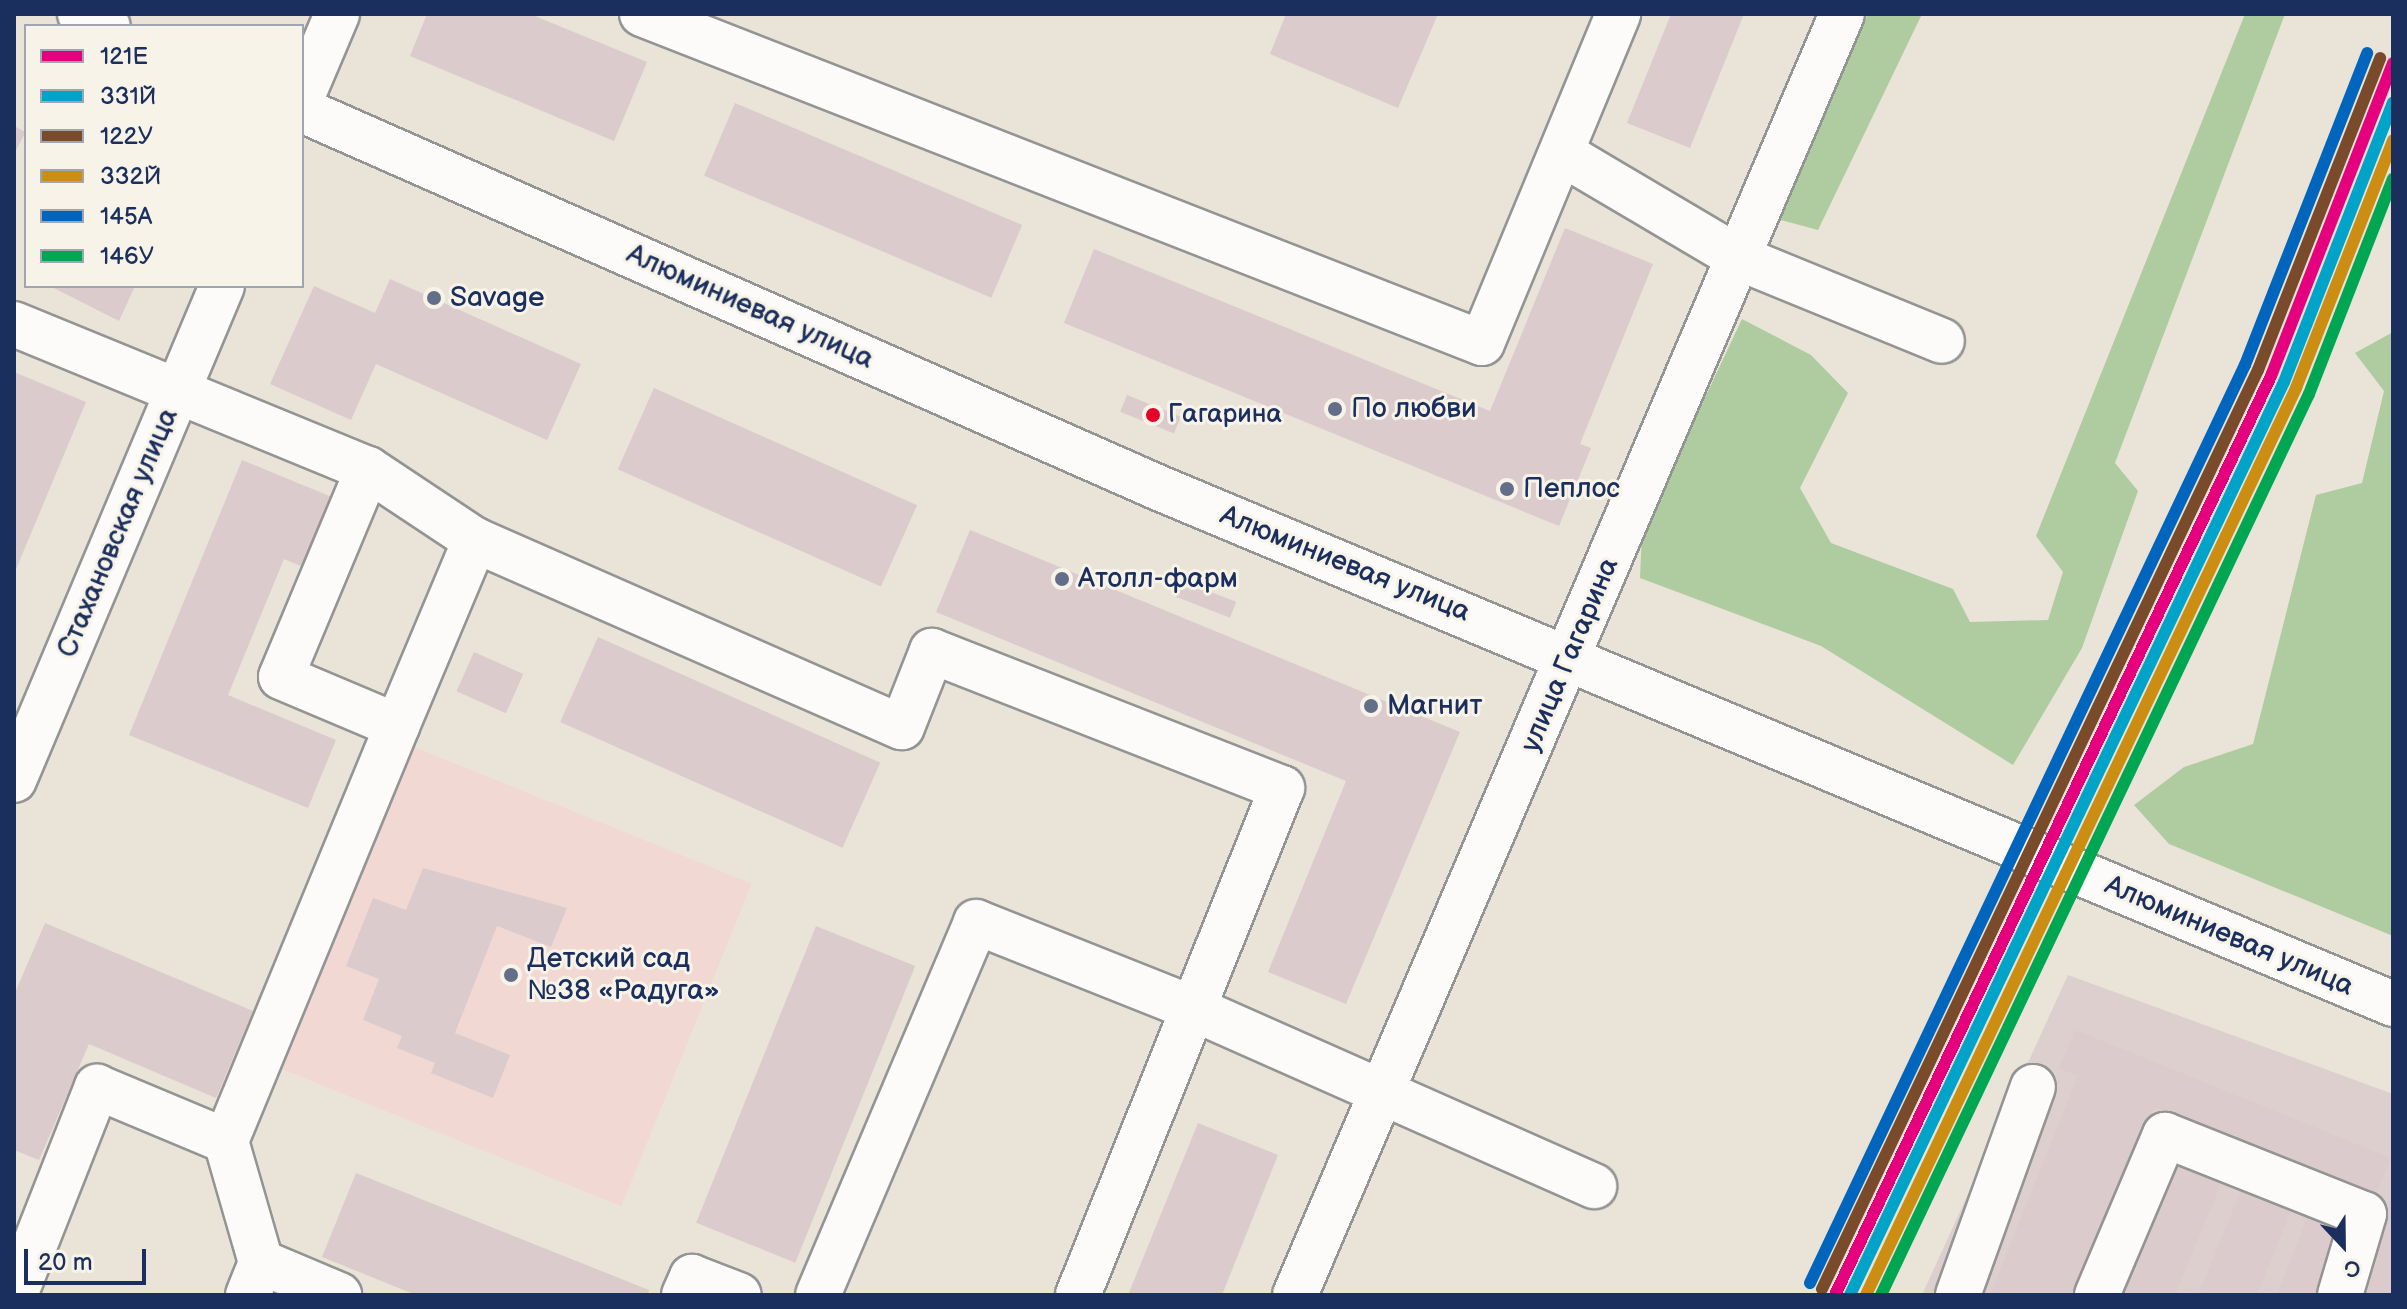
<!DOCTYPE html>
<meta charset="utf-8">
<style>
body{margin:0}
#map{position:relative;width:2407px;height:1309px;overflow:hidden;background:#e9e4d7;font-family:"Balsamiq Sans",sans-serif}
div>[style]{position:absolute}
.built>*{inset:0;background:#f1d8d3;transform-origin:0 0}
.industrial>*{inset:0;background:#dccfcd}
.forest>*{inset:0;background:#afcca1}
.building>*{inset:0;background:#dbcbcd;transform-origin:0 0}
.roads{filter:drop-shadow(2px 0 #939494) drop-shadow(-2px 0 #939494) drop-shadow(0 2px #939494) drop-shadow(0 -2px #939494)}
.minor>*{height:44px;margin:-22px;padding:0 22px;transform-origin:22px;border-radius:22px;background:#fcfbf9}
.major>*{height:44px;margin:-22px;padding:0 22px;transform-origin:22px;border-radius:22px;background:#fcfbf9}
.rail-1>*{height:12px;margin:-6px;padding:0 6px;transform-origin:6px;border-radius:6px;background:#e5007d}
.rail-2>*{height:12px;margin:-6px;padding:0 6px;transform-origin:6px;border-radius:6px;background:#01a3c8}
.rail-3>*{height:12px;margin:-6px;padding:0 6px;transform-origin:6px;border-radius:6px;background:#7a4b2a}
.rail-4>*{height:12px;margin:-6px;padding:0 6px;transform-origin:6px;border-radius:6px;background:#cb8e13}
.rail-5>*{height:12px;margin:-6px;padding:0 6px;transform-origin:6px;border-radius:6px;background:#0065bd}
.rail-6>*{height:12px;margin:-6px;padding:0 6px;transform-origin:6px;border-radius:6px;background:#00a651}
.dots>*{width:22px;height:22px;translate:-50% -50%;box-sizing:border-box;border:4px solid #f7f3e8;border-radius:50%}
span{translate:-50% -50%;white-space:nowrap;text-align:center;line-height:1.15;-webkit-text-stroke:6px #f7f3e8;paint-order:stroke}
.bus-label{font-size:26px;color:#1b2f5e}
.left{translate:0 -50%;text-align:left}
.poi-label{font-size:28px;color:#1b2f5e}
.street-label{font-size:28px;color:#1b2f5e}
.frame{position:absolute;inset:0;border:16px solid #1b2f5e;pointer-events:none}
.legend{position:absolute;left:24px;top:24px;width:280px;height:264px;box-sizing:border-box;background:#f7f3e8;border:2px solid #9fa5b1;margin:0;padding:10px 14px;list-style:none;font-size:24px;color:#1b2f5e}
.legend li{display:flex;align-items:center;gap:16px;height:40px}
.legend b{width:40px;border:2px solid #9fa5b1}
.north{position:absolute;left:2303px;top:1205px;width:80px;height:80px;-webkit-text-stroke:6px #f7f3e8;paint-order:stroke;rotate:158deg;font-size:22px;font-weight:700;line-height:32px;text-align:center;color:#1b2f5e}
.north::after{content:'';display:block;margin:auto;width:28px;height:36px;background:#1b2f5e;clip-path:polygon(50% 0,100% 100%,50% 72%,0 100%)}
.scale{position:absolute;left:24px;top:1249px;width:122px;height:36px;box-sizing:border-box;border:4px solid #1b2f5e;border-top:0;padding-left:10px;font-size:24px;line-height:28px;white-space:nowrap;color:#1b2f5e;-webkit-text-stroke:6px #f7f3e8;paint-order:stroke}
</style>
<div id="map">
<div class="built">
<div style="left:404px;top:743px;width:375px;height:348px;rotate:22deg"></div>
</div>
<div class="industrial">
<div style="clip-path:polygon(2068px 975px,2393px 1094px,2393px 1295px,1922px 1295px)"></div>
</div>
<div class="forest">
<div style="clip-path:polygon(1868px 14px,1922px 14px,1818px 230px,1777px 219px)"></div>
<div style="clip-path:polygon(2245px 14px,2285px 14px,2115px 463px,2138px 491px,2082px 648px,2013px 765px,1821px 646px,1640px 578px,1642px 531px,1742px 319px,1811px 355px,1848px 393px,1800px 488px,1831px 543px,1953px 589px,1970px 622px,2048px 620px,2063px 572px,2036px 536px)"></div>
<div style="clip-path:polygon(2393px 332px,2393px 936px,2169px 844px,2134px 805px,2184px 767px,2253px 744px,2316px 495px,2362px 483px,2384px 391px,2355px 353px)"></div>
</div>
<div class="building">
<div style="clip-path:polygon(427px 14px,530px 14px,647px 62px,614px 141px,410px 56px)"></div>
<div style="clip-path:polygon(1286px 14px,1438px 14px,1398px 108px,1270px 54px)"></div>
<div style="clip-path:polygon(1671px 14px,1744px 14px,1690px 148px,1627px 123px)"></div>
<div style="left:735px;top:103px;width:312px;height:79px;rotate:23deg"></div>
<div style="left:14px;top:126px;width:13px;height:87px;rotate:27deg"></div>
<div style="clip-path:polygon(1565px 228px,1653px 264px,1580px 444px,1591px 448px,1559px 526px,1064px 323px,1094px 249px,1490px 411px)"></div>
<div style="clip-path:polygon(390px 279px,581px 364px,547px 440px,376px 364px,351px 420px,270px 384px,314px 286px,375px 313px)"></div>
<div style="clip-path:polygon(50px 286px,135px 286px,119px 321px)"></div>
<div style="clip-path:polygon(14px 372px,86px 402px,14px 574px)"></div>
<div style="left:654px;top:388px;width:288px;height:89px;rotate:24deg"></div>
<div style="left:1127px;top:395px;width:58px;height:18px;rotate:22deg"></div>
<div style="clip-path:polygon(242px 460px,332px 497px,303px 567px,284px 559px,228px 695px,336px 740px,308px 808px,129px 735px)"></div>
<div style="clip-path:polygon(970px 530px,1460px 732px,1346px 1004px,1268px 972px,1346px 781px,936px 612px)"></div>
<div style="left:1182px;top:581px;width:58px;height:17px;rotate:21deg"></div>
<div style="left:598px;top:637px;width:309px;height:93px;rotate:24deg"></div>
<div style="left:474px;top:652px;width:54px;height:43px;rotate:24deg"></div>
<div style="clip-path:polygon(423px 868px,567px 908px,551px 947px,497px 926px,455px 1033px,510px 1055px,493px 1098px,431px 1073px,435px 1063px,397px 1048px,402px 1036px,363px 1020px,379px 979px,346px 966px,373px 898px,406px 910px)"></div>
<div style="clip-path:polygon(45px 923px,253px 1011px,216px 1098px,89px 1044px,39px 1160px,14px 1150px,14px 995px)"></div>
<div style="left:816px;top:926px;width:107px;height:320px;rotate:22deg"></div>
<div style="clip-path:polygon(2075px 1030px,2391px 1158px,2375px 1196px,2154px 1107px,2079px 1295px,1990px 1295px,2078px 1076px,2059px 1068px)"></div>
<div style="clip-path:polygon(1198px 1123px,1278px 1155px,1222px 1295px,1128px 1295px)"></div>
<div style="clip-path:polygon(2171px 1161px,2222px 1181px,2175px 1295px,2117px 1295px)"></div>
<div style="clip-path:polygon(356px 1173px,649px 1290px,648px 1295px,416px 1295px,322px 1257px)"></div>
<div style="clip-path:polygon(2241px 1191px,2291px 1211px,2257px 1295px,2198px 1295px)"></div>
<div style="clip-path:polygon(2392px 1194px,2393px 1295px,2361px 1295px)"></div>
<div style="clip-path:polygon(2309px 1213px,2348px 1228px,2322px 1295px,2277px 1295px)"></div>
</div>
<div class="roads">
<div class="minor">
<div style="left:642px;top:14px;width:902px;rotate:21.39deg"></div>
<div style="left:1482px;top:343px;width:356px;rotate:-67.5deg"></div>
<div style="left:302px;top:97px;width:90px;rotate:-67.1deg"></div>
<div style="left:1563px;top:154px;width:204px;rotate:30.6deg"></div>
<div style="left:1739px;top:258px;width:219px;rotate:22.2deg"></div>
<div style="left:14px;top:324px;width:383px;rotate:22.3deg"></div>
<div style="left:368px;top:469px;width:225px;rotate:112.7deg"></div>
<div style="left:281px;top:677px;width:126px;rotate:22.9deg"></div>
<div style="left:397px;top:726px;width:202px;rotate:-67.2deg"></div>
<div style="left:475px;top:540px;width:466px;rotate:23.7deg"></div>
<div style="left:902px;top:727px;width:82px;rotate:-68.5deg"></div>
<div style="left:932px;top:651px;width:376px;rotate:21.4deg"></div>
<div style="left:1282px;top:788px;width:547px;rotate:111.92deg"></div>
<div style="left:368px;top:469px;width:128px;rotate:33.6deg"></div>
<div style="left:14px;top:780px;width:536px;rotate:-67.17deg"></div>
<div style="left:226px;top:1141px;width:126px;rotate:73.9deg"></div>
<div style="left:15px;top:1295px;width:224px;rotate:-68.5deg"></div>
<div style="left:97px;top:1087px;width:140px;rotate:22.7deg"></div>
<div style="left:226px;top:1141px;width:449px;rotate:-67.6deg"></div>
<div style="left:248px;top:1295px;width:35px;rotate:-68deg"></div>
<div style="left:261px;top:1262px;width:85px;rotate:22.9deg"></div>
<div style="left:684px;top:1295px;width:20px;rotate:-66deg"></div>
<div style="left:692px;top:1277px;width:50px;rotate:21deg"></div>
<div style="left:818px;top:1295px;width:405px;rotate:-67deg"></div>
<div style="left:976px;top:922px;width:232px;rotate:21.7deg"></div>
<div style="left:1192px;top:1008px;width:440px;rotate:23.9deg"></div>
<div style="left:1295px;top:1295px;width:1393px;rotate:-66.88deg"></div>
<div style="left:1958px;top:1295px;width:221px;rotate:-70.2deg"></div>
<div style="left:2097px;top:1295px;width:174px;rotate:-67deg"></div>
<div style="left:2165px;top:1135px;width:214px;rotate:21.7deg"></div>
<div style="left:2364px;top:1214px;width:84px;rotate:106.5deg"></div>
</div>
<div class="major">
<div style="left:80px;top:14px;width:30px;rotate:23deg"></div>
<div style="left:302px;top:110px;width:937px;rotate:23.8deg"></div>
<div style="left:1159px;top:488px;width:1338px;rotate:22.69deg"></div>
</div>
</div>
<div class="rail-1">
<div style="left:1835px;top:1295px;width:1017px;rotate:-64.62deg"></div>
<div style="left:2271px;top:376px;width:336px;rotate:-68.7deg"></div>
</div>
<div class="rail-2">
<div style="left:1850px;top:1295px;width:1011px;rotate:-64.58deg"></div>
<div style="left:2284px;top:382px;width:300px;rotate:-68.7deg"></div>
</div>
<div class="rail-3">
<div style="left:1822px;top:1289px;width:1017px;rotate:-64.62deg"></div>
<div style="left:2258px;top:370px;width:335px;rotate:-68.6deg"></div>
</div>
<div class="rail-4">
<div style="left:1866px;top:1295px;width:1004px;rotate:-64.63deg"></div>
<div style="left:2296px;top:388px;width:266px;rotate:-68.6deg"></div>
</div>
<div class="rail-5">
<div style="left:1810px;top:1283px;width:1016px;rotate:-64.65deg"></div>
<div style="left:2245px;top:365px;width:335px;rotate:-68.6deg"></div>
</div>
<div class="rail-6">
<div style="left:1881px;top:1295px;width:997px;rotate:-64.59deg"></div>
<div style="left:2309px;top:394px;width:231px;rotate:-68.7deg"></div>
</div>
<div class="dots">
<div style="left:434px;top:298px;background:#636e88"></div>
<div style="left:1335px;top:409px;background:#636e88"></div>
<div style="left:1153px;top:415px;background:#e4002b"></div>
<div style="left:1507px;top:489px;background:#636e88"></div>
<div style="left:1062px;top:579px;background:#636e88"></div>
<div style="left:1371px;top:706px;background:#636e88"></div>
<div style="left:511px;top:975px;background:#636e88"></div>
</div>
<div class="bus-label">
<span class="left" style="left:1168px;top:415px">Гагарина</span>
</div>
<div class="poi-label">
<span class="left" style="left:450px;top:298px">Savage</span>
<span class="left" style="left:1351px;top:409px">По любви</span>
<span class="left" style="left:1523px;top:489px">Пеплос</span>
<span class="left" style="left:1078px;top:579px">Атолл-фарм</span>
<span class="left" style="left:1387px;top:706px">Магнит</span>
<span class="left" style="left:527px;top:975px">Детский сад<br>№38 «Радуга»</span>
</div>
<div class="street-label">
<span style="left:750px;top:307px;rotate:24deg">Алюминиевая улица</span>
<span style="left:118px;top:533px;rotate:-67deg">Стахановская улица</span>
<span style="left:1345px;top:564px;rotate:22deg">Алюминиевая улица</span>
<span style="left:1570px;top:655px;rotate:-67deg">улица Гагарина</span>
<span style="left:2229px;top:936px;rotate:23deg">Алюминиевая улица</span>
</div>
<div class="frame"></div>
<ul class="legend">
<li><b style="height:10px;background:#e5007d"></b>121Е</li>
<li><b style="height:10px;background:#01a3c8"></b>331Й</li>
<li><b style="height:10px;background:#7a4b2a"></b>122У</li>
<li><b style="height:10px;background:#cb8e13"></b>332Й</li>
<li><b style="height:10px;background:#0065bd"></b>145А</li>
<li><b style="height:10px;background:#00a651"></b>146У</li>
</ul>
<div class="north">С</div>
<div class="scale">20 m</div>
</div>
